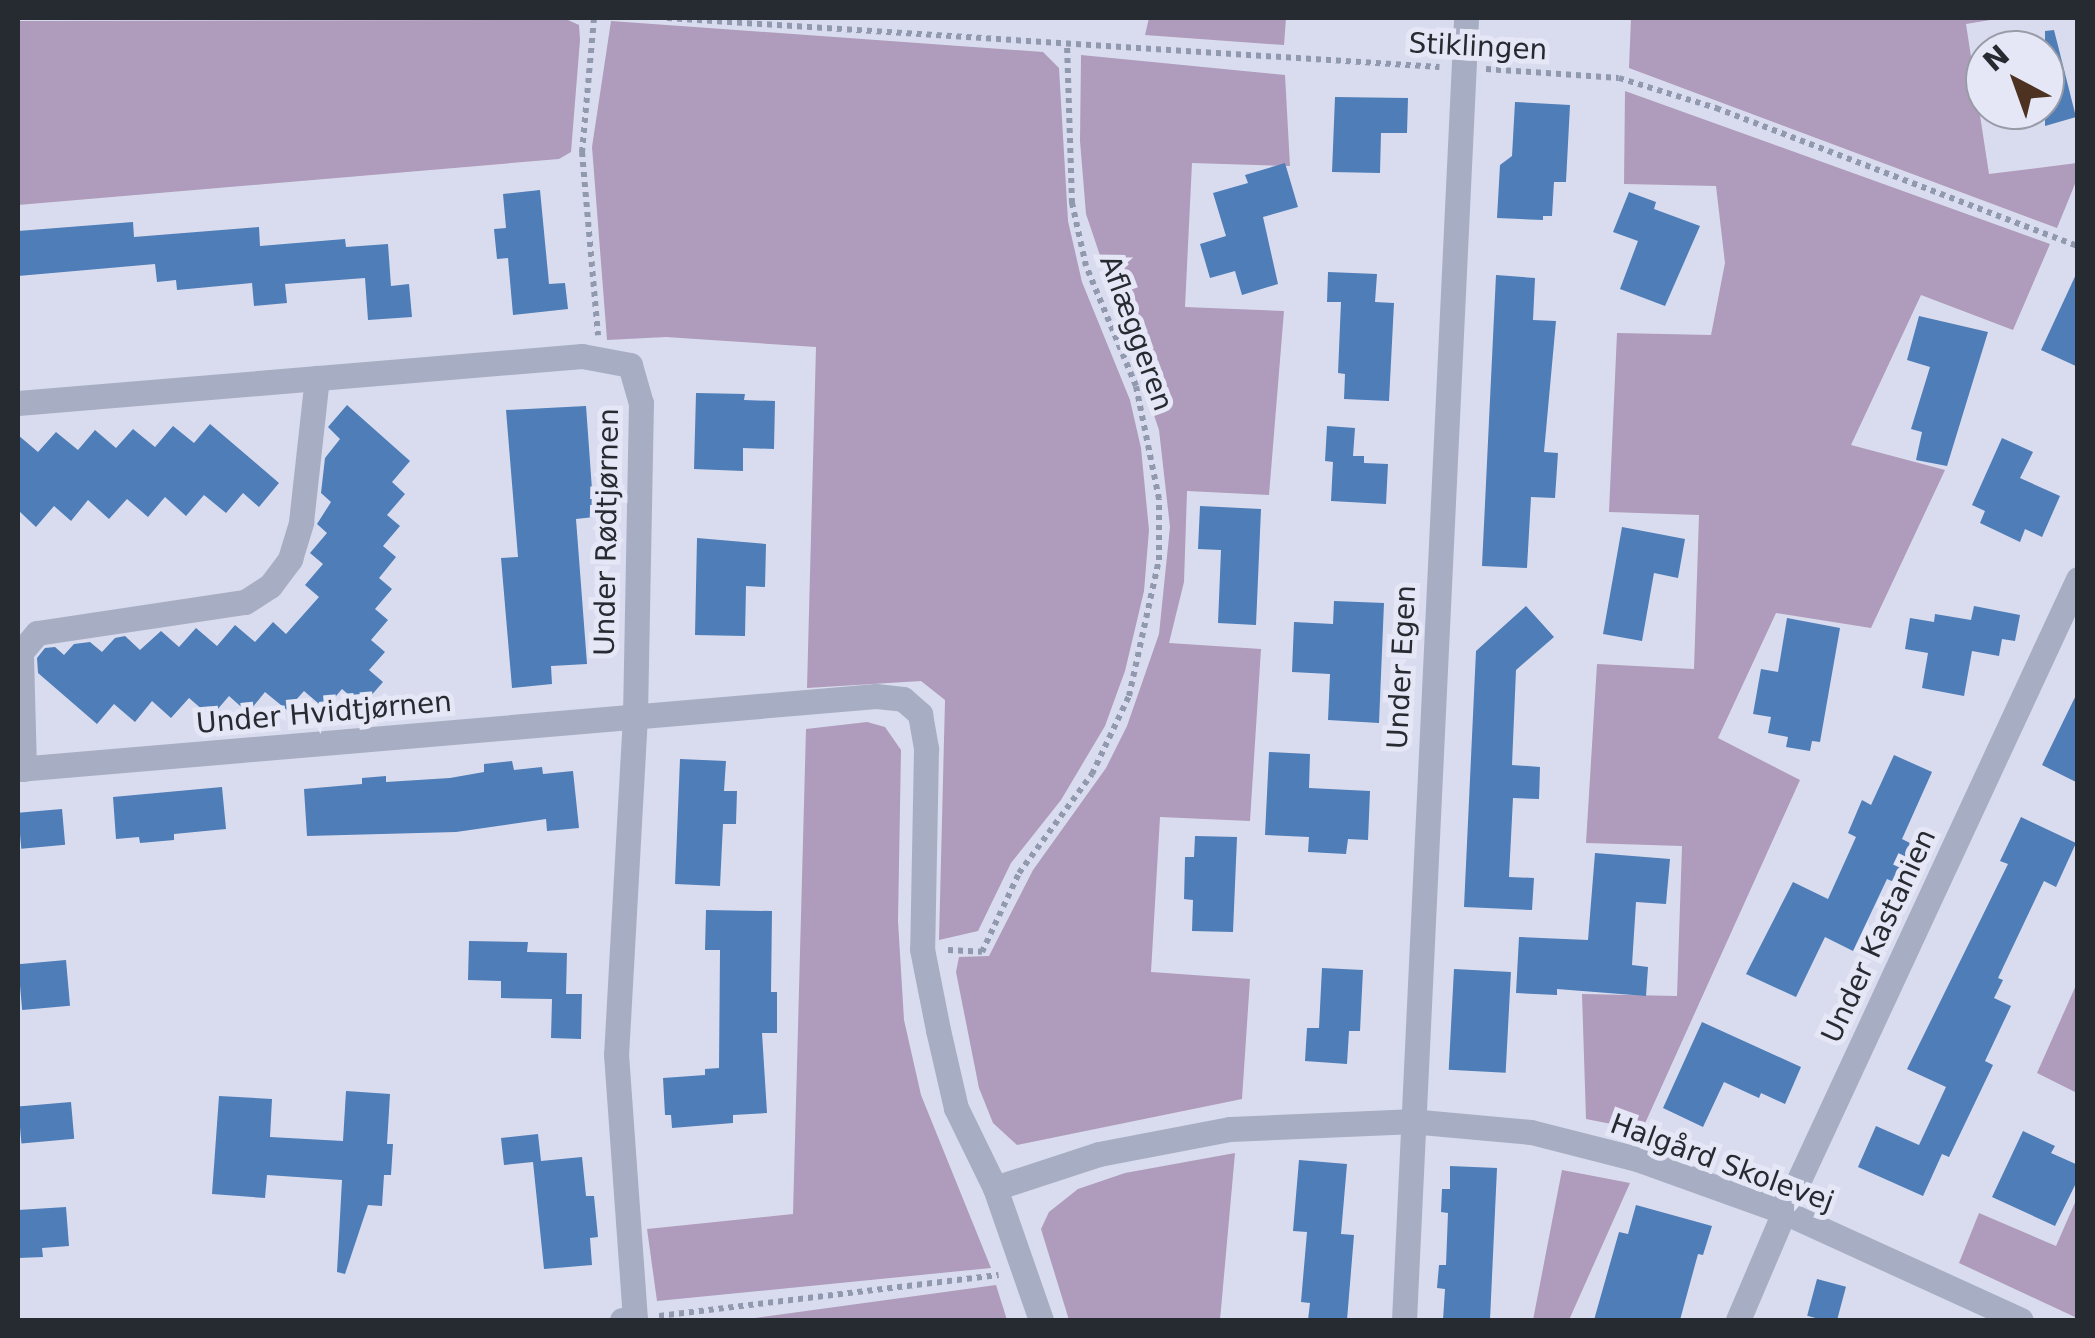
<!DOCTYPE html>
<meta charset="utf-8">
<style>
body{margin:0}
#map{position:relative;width:2095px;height:1338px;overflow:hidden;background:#d9dcee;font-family:"DejaVu Sans",sans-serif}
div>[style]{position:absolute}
.green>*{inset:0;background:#af9bbb}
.building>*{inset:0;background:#4e7db7;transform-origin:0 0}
.path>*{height:6px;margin-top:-3px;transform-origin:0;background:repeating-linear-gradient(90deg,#9199af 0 5px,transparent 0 10px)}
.minor>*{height:25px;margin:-12.5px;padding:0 12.5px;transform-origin:12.5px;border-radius:12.5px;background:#a7aec4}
span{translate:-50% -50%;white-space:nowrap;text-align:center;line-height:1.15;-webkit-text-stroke:10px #e5e7f6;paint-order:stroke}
.street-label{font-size:28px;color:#262b31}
.frame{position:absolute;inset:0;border:20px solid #262b31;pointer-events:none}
.north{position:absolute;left:1965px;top:30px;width:100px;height:100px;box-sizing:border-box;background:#e5e7f6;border:2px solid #999ca7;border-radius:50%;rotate:319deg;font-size:28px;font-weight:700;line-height:40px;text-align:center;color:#262b31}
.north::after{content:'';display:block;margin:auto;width:35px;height:45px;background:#4e3221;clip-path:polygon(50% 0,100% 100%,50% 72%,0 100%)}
</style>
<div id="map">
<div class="green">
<div style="clip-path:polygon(1149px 18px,1286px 18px,1284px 45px,1145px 35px)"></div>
<div style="clip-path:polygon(1631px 18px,2002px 18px,1966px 24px,1989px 174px,2077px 163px,2077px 179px,2057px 228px,1629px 68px)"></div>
<div style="clip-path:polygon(568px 20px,579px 25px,580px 40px,571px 152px,559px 159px,18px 205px,18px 21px)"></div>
<div style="clip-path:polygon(611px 21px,1043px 52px,1059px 68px,1068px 221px,1082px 282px,1130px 400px,1141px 448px,1149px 530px,1144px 591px,1125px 671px,1105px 726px,1061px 800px,1011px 863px,978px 931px,939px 940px,945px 700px,921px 681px,807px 688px,816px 347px,666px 337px,607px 340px,592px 147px)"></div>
<div style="clip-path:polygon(1081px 55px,1285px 75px,1290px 166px,1192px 163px,1185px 307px,1284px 311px,1269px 495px,1187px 491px,1184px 582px,1169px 643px,1261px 649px,1250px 821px,1160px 817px,1151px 972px,1250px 979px,1242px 1099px,1017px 1145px,993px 1123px,979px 1088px,956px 972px,959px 957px,989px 956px,1033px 870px,1106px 768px,1127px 726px,1159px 634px,1170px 527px,1159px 430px,1086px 214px,1080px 141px)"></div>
<div style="clip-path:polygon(1625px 91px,2050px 244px,2013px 330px,1921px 295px,1851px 445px,1945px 470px,1871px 628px,1776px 613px,1718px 738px,1800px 780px,1642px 1130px,1586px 1119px,1582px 994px,1677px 996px,1682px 846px,1586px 843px,1597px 664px,1694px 669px,1699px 515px,1609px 512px,1617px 333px,1711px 335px,1725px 263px,1716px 186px,1624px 184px)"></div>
<div style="clip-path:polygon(867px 722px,885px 727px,901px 750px,898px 921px,904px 1020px,921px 1095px,991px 1268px,657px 1301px,647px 1229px,793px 1214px,806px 729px)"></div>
<div style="clip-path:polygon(2077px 983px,2077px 1093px,2037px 1073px)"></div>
<div style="clip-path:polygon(1235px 1153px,1220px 1320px,1069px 1320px,1041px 1229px,1049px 1212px,1078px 1189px,1125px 1173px)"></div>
<div style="clip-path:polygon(1562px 1170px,1630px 1183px,1569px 1320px,1533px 1320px)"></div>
<div style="clip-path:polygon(2077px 1198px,2077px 1318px,1959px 1263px,1979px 1213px,2056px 1246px)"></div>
<div style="clip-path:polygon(996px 1285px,1007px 1320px,741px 1320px)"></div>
</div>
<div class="building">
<div style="clip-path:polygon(2054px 30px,2076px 117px,2045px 126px,2045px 31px)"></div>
<div style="clip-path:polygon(1335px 97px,1408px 98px,1407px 133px,1381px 133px,1380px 173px,1332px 172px)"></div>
<div style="clip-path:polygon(1515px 102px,1570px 105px,1566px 182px,1554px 182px,1552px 216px,1543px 216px,1543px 220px,1497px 218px,1500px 165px,1512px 156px)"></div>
<div style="clip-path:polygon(1285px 163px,1298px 207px,1263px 217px,1278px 284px,1242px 295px,1235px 271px,1210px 278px,1200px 244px,1226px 236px,1213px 193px,1248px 183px,1245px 175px)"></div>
<div style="clip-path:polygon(540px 190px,549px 284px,565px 283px,568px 309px,513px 315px,508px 258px,497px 259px,494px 229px,506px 228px,503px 194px)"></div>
<div style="clip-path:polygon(1629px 192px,1656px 202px,1654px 209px,1700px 226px,1665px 306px,1620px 289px,1638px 241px,1613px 232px)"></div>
<div style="clip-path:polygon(133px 222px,134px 237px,259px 227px,260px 246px,345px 239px,346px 247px,388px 244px,391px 286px,409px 284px,412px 317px,368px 320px,365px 278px,285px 284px,287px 303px,254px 306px,252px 283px,177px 290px,176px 280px,157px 282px,155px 264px,18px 276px,18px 231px)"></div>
<div style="clip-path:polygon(2078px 270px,2078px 367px,2041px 350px)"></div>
<div style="clip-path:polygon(1328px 272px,1377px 274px,1375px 302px,1394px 303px,1389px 401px,1344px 399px,1345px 374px,1338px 373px,1341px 302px,1327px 302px)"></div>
<div style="clip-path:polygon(1496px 275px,1535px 278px,1533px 320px,1556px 321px,1544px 452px,1558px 453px,1555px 498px,1531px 497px,1527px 568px,1482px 566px)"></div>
<div style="clip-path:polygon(1919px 316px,1988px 332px,1947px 466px,1916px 460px,1922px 432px,1911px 429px,1930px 367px,1907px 360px)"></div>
<div style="clip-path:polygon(696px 393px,745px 394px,744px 400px,775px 401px,774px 449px,743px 448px,743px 471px,694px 469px)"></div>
<div style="clip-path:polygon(347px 405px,410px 461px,392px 482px,405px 494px,387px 515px,400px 526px,383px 546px,396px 557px,379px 578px,392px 589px,375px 609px,388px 620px,371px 640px,385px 652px,369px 670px,383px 682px,362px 706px,342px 689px,325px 709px,304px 691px,287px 710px,265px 692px,248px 713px,229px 696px,211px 717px,189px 698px,171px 718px,152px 701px,135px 722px,114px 704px,97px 724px,38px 673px,37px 658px,45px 648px,55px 647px,64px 655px,74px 644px,90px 642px,102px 652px,115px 638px,125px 636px,140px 650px,161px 631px,179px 647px,196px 628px,217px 646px,235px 625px,255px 642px,273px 622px,286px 634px,319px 597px,305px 585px,323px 564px,310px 553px,327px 533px,317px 524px,331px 502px,321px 493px,325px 458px,340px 439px,328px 427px)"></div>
<div style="clip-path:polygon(586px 406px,594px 517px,576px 519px,587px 664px,551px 666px,552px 684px,512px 688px,501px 558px,518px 557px,506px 410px)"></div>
<div style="clip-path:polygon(210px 424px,279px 483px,259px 507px,243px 493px,226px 513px,204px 495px,186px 516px,165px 497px,148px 517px,127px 499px,109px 519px,88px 500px,71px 521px,54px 506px,36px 527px,18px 510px,18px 435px,38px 452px,56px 432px,78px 450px,95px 430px,116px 448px,133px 429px,155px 447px,173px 426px,194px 443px)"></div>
<div style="clip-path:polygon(1327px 426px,1355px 428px,1353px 456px,1364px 456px,1364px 463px,1388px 464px,1386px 504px,1331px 501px,1333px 462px,1325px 461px)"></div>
<div style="clip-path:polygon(2002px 438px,2033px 452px,2020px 478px,2060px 496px,2042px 537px,2025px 529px,2020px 542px,1980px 523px,1985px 511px,1972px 505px)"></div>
<div style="clip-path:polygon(1200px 506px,1261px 509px,1256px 625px,1218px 623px,1221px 550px,1198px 549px)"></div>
<div style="clip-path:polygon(1622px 527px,1685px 539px,1678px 578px,1654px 573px,1642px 641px,1603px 634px)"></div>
<div style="clip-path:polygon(697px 538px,766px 544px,765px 587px,746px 586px,745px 636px,695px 635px)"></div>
<div style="clip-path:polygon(1334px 601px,1384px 603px,1379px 723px,1328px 720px,1330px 674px,1292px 672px,1294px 622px,1333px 624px)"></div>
<div style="clip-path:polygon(1526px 606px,1554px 637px,1516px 670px,1512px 765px,1540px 767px,1539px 799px,1513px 798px,1509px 877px,1534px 878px,1532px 910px,1464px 907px,1476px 651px)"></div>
<div style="clip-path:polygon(1974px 606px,2020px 615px,2015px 641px,2002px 639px,1999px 656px,1972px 651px,1964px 696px,1922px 688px,1928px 653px,1905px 649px,1910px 618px,1934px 622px,1935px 614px,1971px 620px)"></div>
<div style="clip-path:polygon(1787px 618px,1840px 628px,1820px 742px,1812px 741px,1810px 751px,1786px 747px,1788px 737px,1768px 733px,1771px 717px,1753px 714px,1761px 669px,1778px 672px)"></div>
<div style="clip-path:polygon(2078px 691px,2078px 783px,2042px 765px)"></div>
<div style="clip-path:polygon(1269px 752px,1310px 754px,1309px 788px,1370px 791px,1368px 840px,1348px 839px,1346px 854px,1308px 852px,1309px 837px,1265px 835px)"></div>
<div style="clip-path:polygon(1894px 755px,1932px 772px,1902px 839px,1912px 844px,1894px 882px,1887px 879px,1853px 951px,1825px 937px,1796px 997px,1746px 974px,1793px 882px,1828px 899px,1856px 837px,1848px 833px,1862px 800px,1871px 805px)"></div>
<div style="clip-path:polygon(680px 759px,726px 761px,724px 791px,737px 791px,736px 824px,723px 824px,720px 886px,675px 884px)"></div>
<div style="clip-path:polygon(512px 761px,514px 770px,542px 767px,543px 774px,573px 771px,579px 828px,547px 831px,546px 819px,456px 832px,307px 836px,304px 789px,362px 784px,362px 778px,386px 776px,386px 782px,450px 778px,484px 772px,484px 764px)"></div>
<div style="clip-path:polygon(222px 787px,226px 829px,174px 834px,174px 840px,140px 843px,139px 837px,116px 839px,113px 797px)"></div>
<div style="left:62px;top:809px;width:36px;height:44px;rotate:85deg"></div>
<div style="clip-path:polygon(2021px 817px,2076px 843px,2056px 887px,2044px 881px,1998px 978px,2003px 980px,1994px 998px,2011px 1006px,1985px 1061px,1993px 1065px,1949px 1157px,1942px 1154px,1923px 1196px,1858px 1167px,1876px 1126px,1919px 1145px,1946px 1087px,1907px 1069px,2008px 864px,2000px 861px)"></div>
<div style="clip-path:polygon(1195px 836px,1237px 837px,1233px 932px,1192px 931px,1193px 900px,1184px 899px,1185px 857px,1194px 857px)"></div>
<div style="clip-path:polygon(1595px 853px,1670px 859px,1666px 904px,1636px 902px,1632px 965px,1648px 967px,1646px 996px,1557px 989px,1557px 995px,1516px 993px,1519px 937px,1588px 940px)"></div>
<div style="clip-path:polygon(706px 910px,772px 911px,771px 992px,777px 992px,777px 1033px,762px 1033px,767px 1113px,733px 1115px,733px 1123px,672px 1128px,671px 1115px,665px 1115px,663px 1078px,705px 1075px,705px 1069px,719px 1068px,720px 950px,705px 950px)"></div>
<div style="clip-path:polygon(469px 941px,528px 942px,527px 952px,567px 953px,566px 994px,582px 994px,581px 1039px,551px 1038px,552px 999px,501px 998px,501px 981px,468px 980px)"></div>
<div style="left:66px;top:960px;width:46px;height:48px;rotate:85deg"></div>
<div style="clip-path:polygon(1322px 968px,1363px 970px,1360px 1031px,1349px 1031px,1347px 1064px,1305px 1061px,1307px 1028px,1319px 1028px)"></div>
<div style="left:1454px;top:969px;width:57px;height:101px;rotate:3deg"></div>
<div style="clip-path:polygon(1702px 1022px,1801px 1067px,1785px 1104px,1761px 1093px,1759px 1098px,1724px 1082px,1703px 1127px,1663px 1108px)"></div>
<div style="clip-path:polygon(346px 1091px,390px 1094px,387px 1144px,393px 1144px,391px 1175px,384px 1175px,382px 1206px,368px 1205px,345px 1274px,337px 1272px,342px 1180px,267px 1175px,265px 1198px,212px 1194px,219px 1096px,272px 1099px,270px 1137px,343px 1141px)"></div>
<div style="left:71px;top:1102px;width:37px;height:53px;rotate:85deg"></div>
<div style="clip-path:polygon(2023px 1131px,2055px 1146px,2051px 1153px,2078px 1165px,2078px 1179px,2055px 1226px,1992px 1197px)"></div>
<div style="clip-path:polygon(538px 1134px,541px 1161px,582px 1157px,586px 1196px,594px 1196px,598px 1237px,590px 1238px,592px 1265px,544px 1269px,533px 1162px,504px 1165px,501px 1138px)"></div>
<div style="clip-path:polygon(1299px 1160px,1347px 1164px,1341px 1234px,1354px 1235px,1347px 1320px,1308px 1320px,1310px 1303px,1301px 1302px,1307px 1232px,1293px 1231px)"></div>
<div style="clip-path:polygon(1450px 1166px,1497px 1168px,1490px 1320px,1443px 1320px,1445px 1289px,1437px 1288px,1439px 1265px,1446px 1265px,1448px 1213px,1441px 1212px,1442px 1189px,1450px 1189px)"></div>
<div style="clip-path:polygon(1636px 1205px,1712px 1226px,1703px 1255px,1698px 1254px,1680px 1320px,1594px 1320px,1619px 1232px,1628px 1234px)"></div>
<div style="clip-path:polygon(66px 1207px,69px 1246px,42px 1248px,43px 1257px,18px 1258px,18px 1210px)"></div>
<div style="left:1817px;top:1279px;width:30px;height:38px;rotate:15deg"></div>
</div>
<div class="path">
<div style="left:594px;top:18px;width:135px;rotate:95.1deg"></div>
<div style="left:582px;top:152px;width:184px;rotate:85deg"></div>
<div style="left:667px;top:18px;width:774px;rotate:3.63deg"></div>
<div style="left:1486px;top:69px;width:133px;rotate:3.9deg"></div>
<div style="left:1619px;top:78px;width:102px;rotate:17.2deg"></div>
<div style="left:1716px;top:108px;width:387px;rotate:20.9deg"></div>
<div style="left:948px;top:950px;width:34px;rotate:3deg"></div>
<div style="left:982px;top:952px;width:87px;rotate:-64.9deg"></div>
<div style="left:1019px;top:873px;width:123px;rotate:-53.6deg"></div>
<div style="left:1092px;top:774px;width:86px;rotate:-64.6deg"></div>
<div style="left:1129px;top:696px;width:139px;rotate:-77.6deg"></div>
<div style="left:1159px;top:560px;width:61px;rotate:-90deg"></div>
<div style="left:1159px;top:499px;width:115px;rotate:-101.5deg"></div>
<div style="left:1136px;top:386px;width:130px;rotate:-112.6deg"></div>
<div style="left:1086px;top:266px;width:65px;rotate:-102.5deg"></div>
<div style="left:1072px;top:203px;width:158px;rotate:-91.8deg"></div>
<div style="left:659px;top:1316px;width:342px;rotate:-6.9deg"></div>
</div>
<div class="minor">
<div style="left:18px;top:403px;width:566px;rotate:-4.76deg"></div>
<div style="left:582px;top:356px;width:49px;rotate:10.6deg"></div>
<div style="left:630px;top:365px;width:40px;rotate:74deg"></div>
<div style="left:641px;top:403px;width:313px;rotate:91.1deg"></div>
<div style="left:635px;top:716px;width:339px;rotate:93.2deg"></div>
<div style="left:616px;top:1054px;width:266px;rotate:85.9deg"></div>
<div style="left:635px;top:1319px;width:13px;rotate:176deg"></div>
<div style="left:18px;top:769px;width:861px;rotate:-4.86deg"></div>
<div style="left:876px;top:696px;width:27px;rotate:6deg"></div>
<div style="left:903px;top:699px;width:23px;rotate:41deg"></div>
<div style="left:920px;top:714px;width:36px;rotate:80deg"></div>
<div style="left:926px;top:749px;width:200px;rotate:91.1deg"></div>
<div style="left:922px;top:949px;width:83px;rotate:78.8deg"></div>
<div style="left:938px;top:1030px;width:80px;rotate:77deg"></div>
<div style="left:956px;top:1108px;width:89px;rotate:64deg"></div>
<div style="left:995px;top:1188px;width:140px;rotate:70.8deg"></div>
<div style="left:24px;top:769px;width:117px;rotate:-91.5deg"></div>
<div style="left:21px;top:652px;width:25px;rotate:-50deg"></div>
<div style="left:37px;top:633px;width:210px;rotate:-8.5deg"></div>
<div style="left:245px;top:602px;width:30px;rotate:-33deg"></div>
<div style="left:270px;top:586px;width:34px;rotate:-53deg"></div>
<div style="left:290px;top:559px;width:39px;rotate:-73deg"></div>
<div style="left:301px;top:522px;width:145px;rotate:-83.7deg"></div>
<div style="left:995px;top:1188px;width:109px;rotate:-18.1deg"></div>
<div style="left:1099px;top:1154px;width:133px;rotate:-10.8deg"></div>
<div style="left:1230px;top:1129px;width:180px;rotate:-2.5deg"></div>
<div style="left:1410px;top:1121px;width:121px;rotate:5.2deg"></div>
<div style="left:1531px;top:1132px;width:109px;rotate:14.3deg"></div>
<div style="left:1637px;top:1159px;width:156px;rotate:19.8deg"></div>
<div style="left:1784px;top:1212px;width:260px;rotate:24.5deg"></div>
<div style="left:1404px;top:1320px;width:1303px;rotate:-87.27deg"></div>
<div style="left:1738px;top:1320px;width:117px;rotate:-66.9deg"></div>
<div style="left:1784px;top:1212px;width:698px;rotate:-65.09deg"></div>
</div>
<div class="street-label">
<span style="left:1478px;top:47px;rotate:3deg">Stiklingen</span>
<span style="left:1136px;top:333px;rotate:70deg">Aflæggeren</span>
<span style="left:607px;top:532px;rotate:-89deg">Under Rødtjørnen</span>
<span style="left:1402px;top:667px;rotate:-87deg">Under Egen</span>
<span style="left:324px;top:713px;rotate:-5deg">Under Hvidtjørnen</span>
<span style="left:1879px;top:936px;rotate:-65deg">Under Kastanien</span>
<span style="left:1722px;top:1163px;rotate:20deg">Halgård Skolevej</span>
</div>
<div class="frame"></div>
<div class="north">N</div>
</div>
